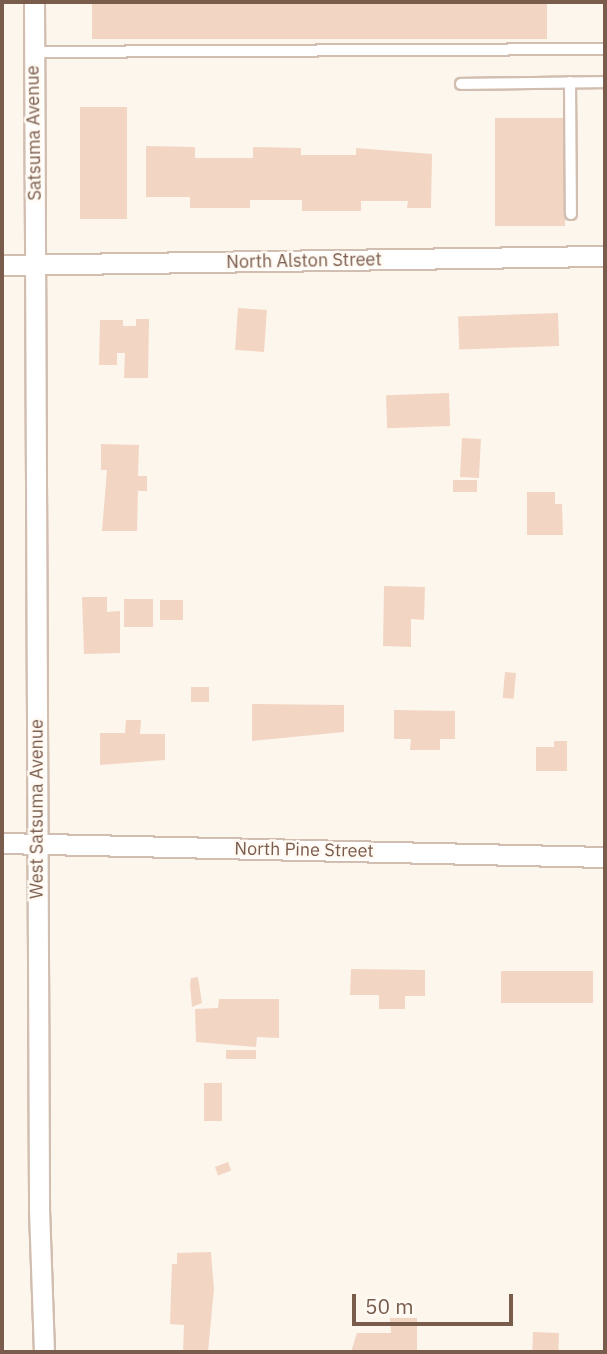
<!DOCTYPE html>
<style>
body{margin:0}
#map{position:relative;width:607px;height:1354px;overflow:hidden;background:#fdf6ec;font-family:"IBM Plex Sans",sans-serif}
div>[style]{position:absolute}
.building>*{inset:0;background:#f3d5c3;transform-origin:0 0}
.roads{filter:drop-shadow(2px 0 #d1beb0) drop-shadow(-2px 0 #d1beb0) drop-shadow(0 2px #d1beb0) drop-shadow(0 -2px #d1beb0)}
.service>*{height:10px;margin:-5px;padding:0 5px;transform-origin:5px;border-radius:5px;background:#fff}
.minor>*{height:19px;margin:-9.5px;padding:0 9.5px;transform-origin:9.5px;border-radius:9.5px;background:#fff}
span{translate:-50% -50%;white-space:nowrap;text-align:center;line-height:1.15;-webkit-text-stroke:5px #fffaf3;paint-order:stroke}
.street-label{font-size:18px;color:#7a5c4d}
.frame{position:absolute;inset:0;border:4px solid #7a5c4d;pointer-events:none}
.scale{position:absolute;left:352px;top:1294px;width:161px;height:32px;box-sizing:border-box;border:4px solid #7a5c4d;border-top:0;padding-left:9px;font-size:21px;line-height:24px;white-space:nowrap;color:#7a5c4d;-webkit-text-stroke:5px #fffaf3;paint-order:stroke}
</style>
<div id="map">
<div class="building">
<div style="left:92px;top:2px;width:455px;height:37px"></div>
<div style="left:80px;top:107px;width:47px;height:112px"></div>
<div style="left:495px;top:118px;width:70px;height:108px"></div>
<div style="clip-path:polygon(146px 146px,195px 147px,195px 158px,253px 158px,253px 147px,301px 148px,301px 155px,356px 155px,356px 148px,432px 154px,431px 208px,407px 208px,408px 201px,361px 201px,361px 211px,302px 211px,302px 200px,250px 200px,250px 208px,190px 208px,190px 197px,146px 197px)"></div>
<div style="left:238px;top:308px;width:29px;height:42px;rotate:4deg"></div>
<div style="left:558px;top:313px;width:33px;height:100px;rotate:88deg"></div>
<div style="clip-path:polygon(136px 319px,149px 319px,148px 378px,124px 378px,125px 353px,117px 353px,117px 365px,99px 365px,100px 320px,123px 320px,123px 326px,136px 326px)"></div>
<div style="left:449px;top:393px;width:33px;height:63px;rotate:88deg"></div>
<div style="left:462px;top:438px;width:19px;height:39px;rotate:3deg"></div>
<div style="clip-path:polygon(101px 444px,139px 445px,138px 476px,147px 476px,147px 491px,138px 491px,137px 531px,102px 531px,107px 470px,101px 470px)"></div>
<div style="left:453px;top:480px;width:24px;height:12px"></div>
<div style="clip-path:polygon(527px 492px,555px 492px,555px 504px,562px 504px,563px 535px,527px 535px)"></div>
<div style="clip-path:polygon(384px 586px,425px 587px,424px 620px,411px 619px,411px 647px,383px 646px)"></div>
<div style="clip-path:polygon(82px 597px,107px 597px,107px 612px,120px 611px,120px 653px,84px 654px)"></div>
<div style="left:124px;top:599px;width:29px;height:28px"></div>
<div style="left:160px;top:600px;width:23px;height:20px"></div>
<div style="left:505px;top:672px;width:11px;height:26px;rotate:5deg"></div>
<div style="left:191px;top:687px;width:18px;height:15px"></div>
<div style="clip-path:polygon(252px 704px,344px 705px,344px 732px,252px 741px)"></div>
<div style="clip-path:polygon(394px 710px,455px 711px,455px 739px,440px 739px,440px 750px,410px 750px,411px 739px,394px 739px)"></div>
<div style="clip-path:polygon(126px 720px,141px 720px,140px 734px,165px 734px,165px 760px,100px 765px,100px 733px,125px 733px)"></div>
<div style="clip-path:polygon(554px 741px,567px 741px,567px 771px,536px 771px,536px 747px,554px 747px)"></div>
<div style="clip-path:polygon(351px 969px,425px 970px,425px 996px,405px 996px,405px 1009px,379px 1009px,379px 995px,350px 995px)"></div>
<div style="left:501px;top:971px;width:92px;height:32px"></div>
<div style="clip-path:polygon(198px 977px,202px 1003px,192px 1007px,190px 985px,191px 978px)"></div>
<div style="clip-path:polygon(219px 999px,279px 999px,279px 1038px,257px 1037px,256px 1047px,196px 1042px,195px 1009px,218px 1008px)"></div>
<div style="left:256px;top:1050px;width:9px;height:30px;rotate:90deg"></div>
<div style="left:204px;top:1083px;width:18px;height:38px"></div>
<div style="left:228px;top:1162px;width:9px;height:14px;rotate:69deg"></div>
<div style="clip-path:polygon(211px 1252px,214px 1289px,208px 1352px,183px 1352px,184px 1325px,170px 1324px,172px 1264px,177px 1264px,177px 1253px)"></div>
<div style="clip-path:polygon(390px 1318px,417px 1318px,417px 1352px,351px 1352px,357px 1333px,391px 1333px)"></div>
<div style="left:533px;top:1332px;width:26px;height:20px;rotate:2deg"></div>
</div>
<div class="roads">
<div class="service">
<div style="left:32px;top:52px;width:573px;rotate:-0.3deg"></div>
<div style="left:570px;top:82px;width:132px;rotate:89.6deg"></div>
<div style="left:461px;top:84px;width:144px;rotate:-0.8deg"></div>
</div>
<div class="minor">
<div style="left:34px;top:2px;width:1207px;rotate:89.76deg"></div>
<div style="left:39px;top:1209px;width:143px;rotate:88deg"></div>
<div style="left:2px;top:265px;width:603px;rotate:-0.86deg"></div>
<div style="left:2px;top:843px;width:603px;rotate:1.33deg"></div>
</div>
</div>
<div class="street-label">
<span style="left:34px;top:133px;rotate:-91deg">Satsuma Avenue</span>
<span style="left:304px;top:261px;rotate:-1deg">North Alston Street</span>
<span style="left:37px;top:809px;rotate:-90deg">West Satsuma Avenue</span>
<span style="left:304px;top:850px;rotate:1deg">North Pine Street</span>
</div>
<div class="frame"></div>
<div class="scale">50 m</div>
</div>
